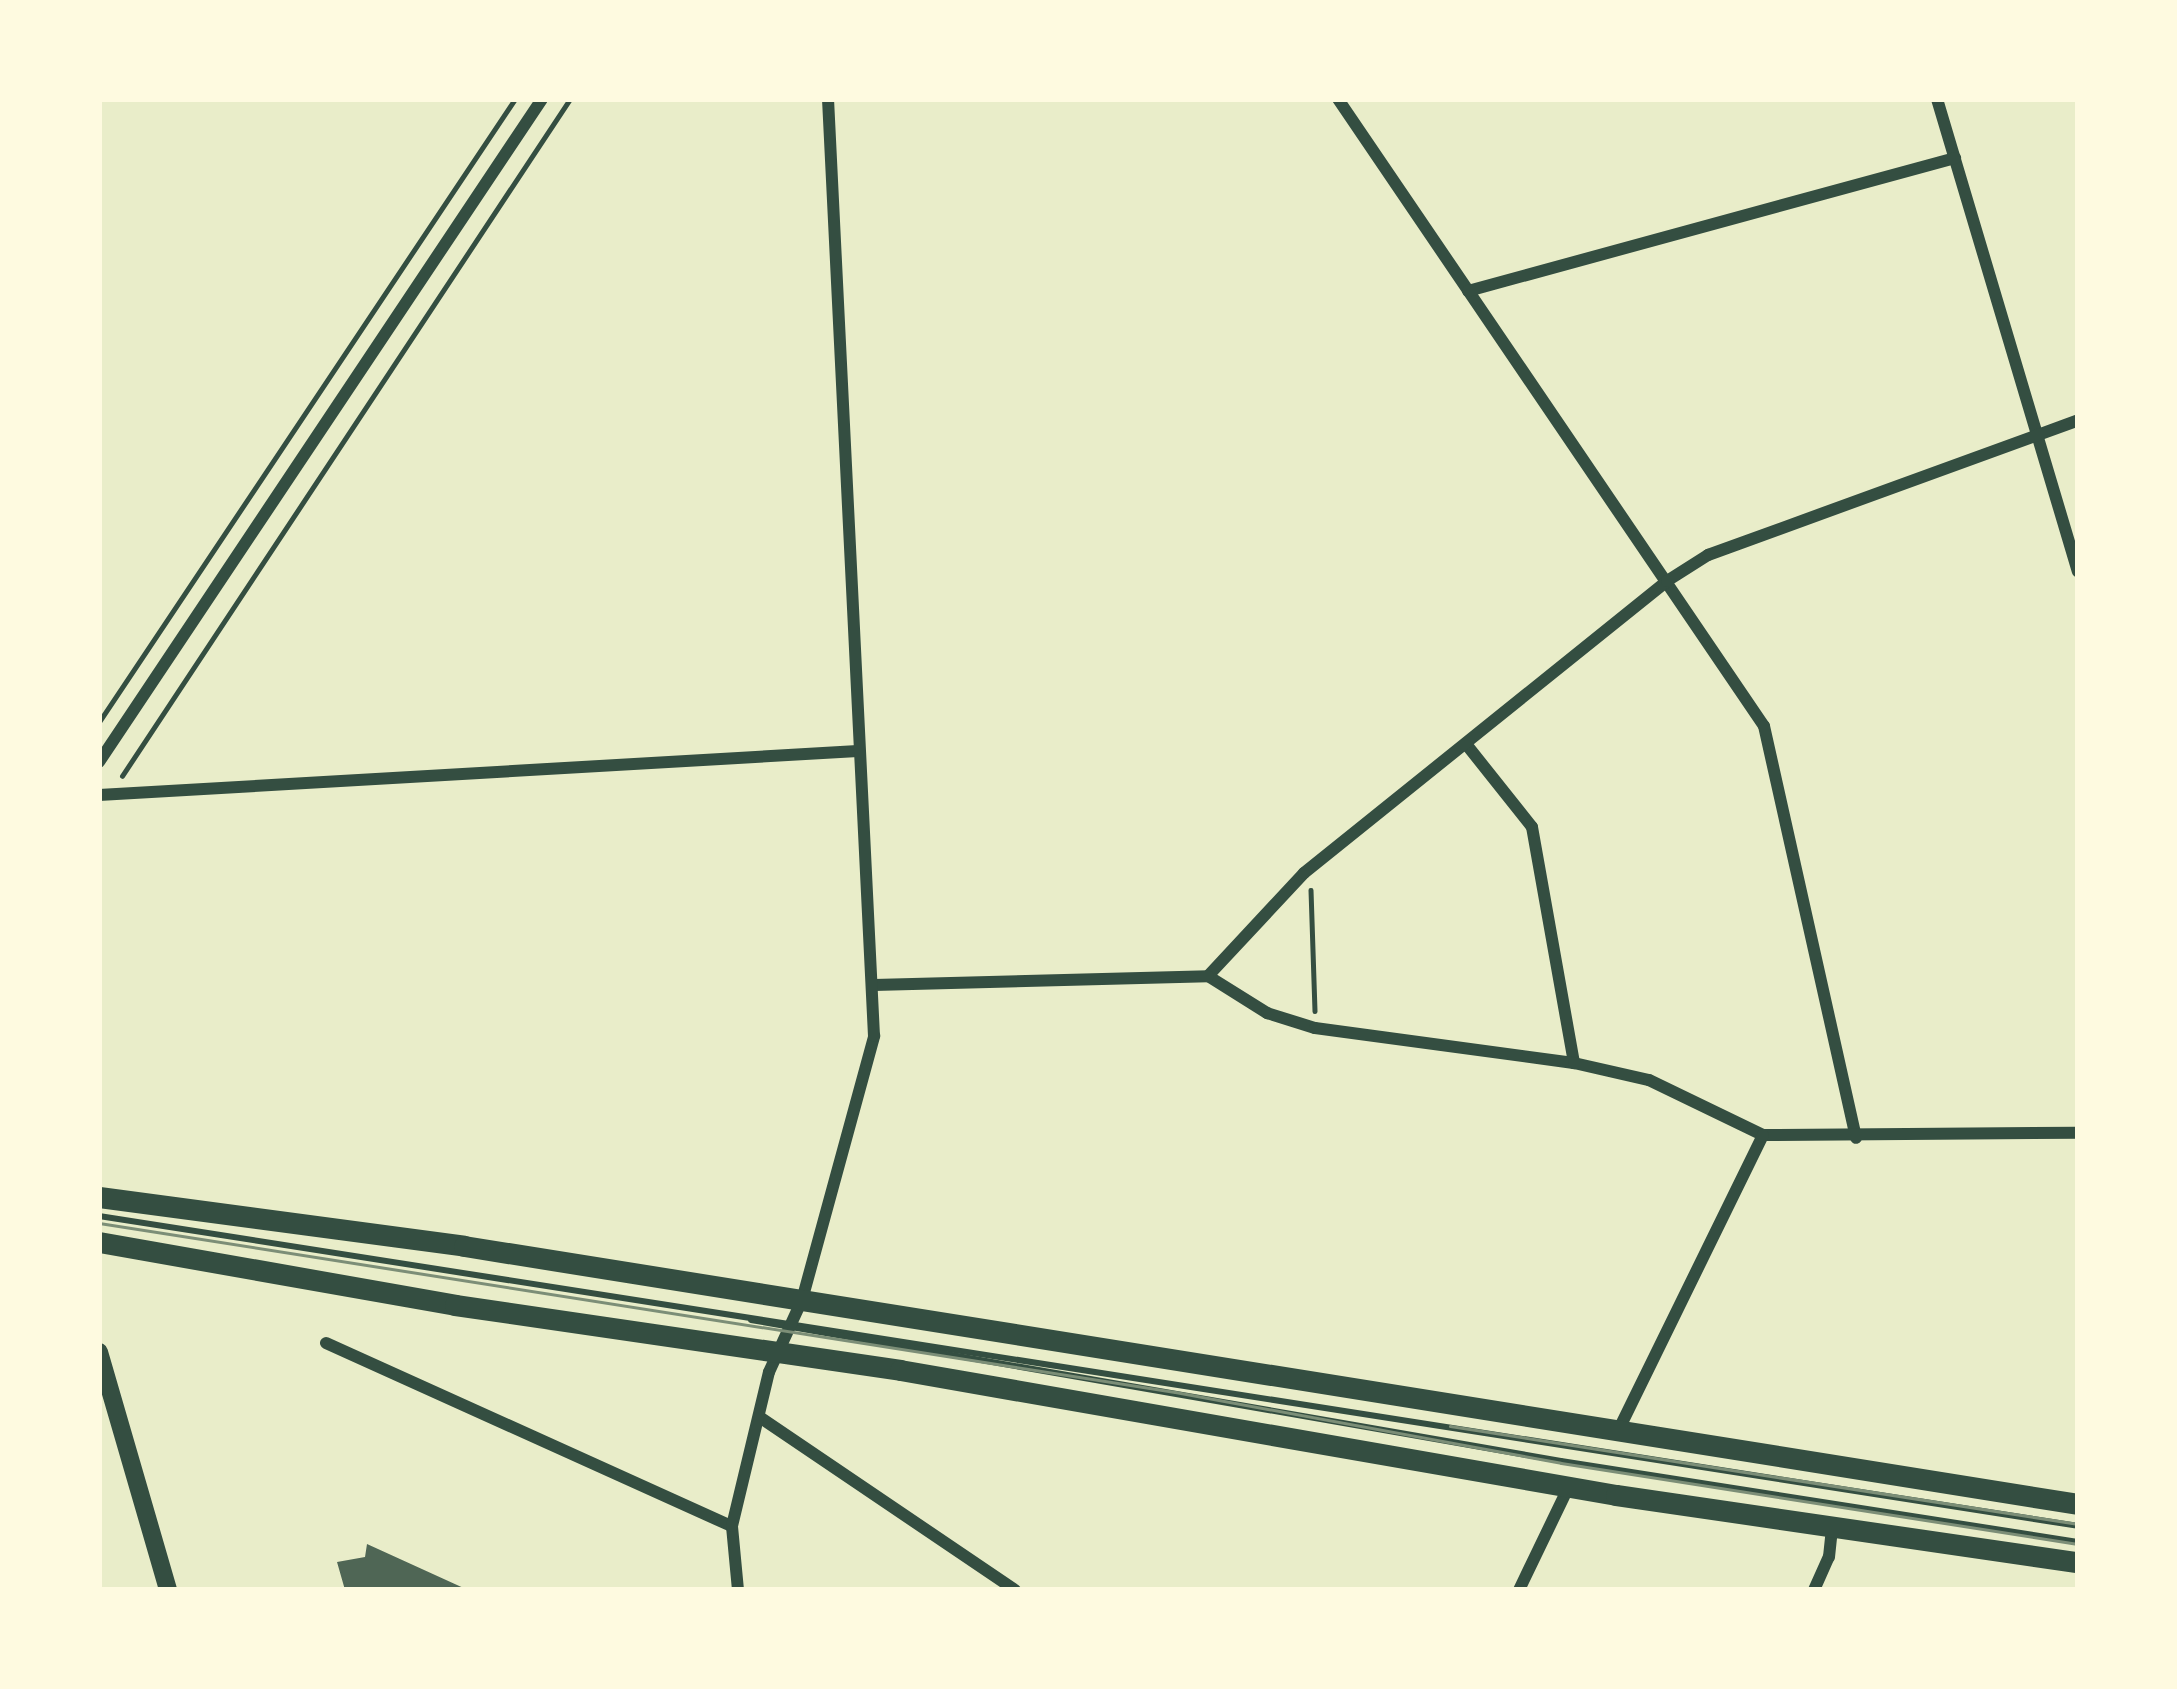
<!DOCTYPE html>
<style>
body{margin:0}
#map{position:relative;width:2177px;height:1689px;overflow:hidden;background:#e9edc9;font-family:"Nunito Sans",sans-serif}
div>[style]{position:absolute}
.building>*{inset:0;background:#4f6655}
.path>*{height:4.5px;margin:-2.25px;padding:0 2.25px;transform-origin:2.25px;border-radius:2.25px;background:#344e41}
.service>*{height:6px;margin:-3px;padding:0 3px;transform-origin:3px;border-radius:3px;background:#344e41}
.minor>*{height:12px;margin:-6px;padding:0 6px;transform-origin:6px;border-radius:6px;background:#344e41}
.secondary>*{height:18px;margin:-9px;padding:0 9px;transform-origin:9px;border-radius:9px;background:#344e41}
.primary>*{height:21px;margin:-10.5px;padding:0 10.5px;transform-origin:10.5px;border-radius:10.5px;background:#344e41}
.tram>*{height:3px;margin:-1.5px;padding:0 1.5px;transform-origin:1.5px;border-radius:1.5px;background:#7c8e77}
span{translate:-50% -50%;white-space:nowrap;text-align:center;line-height:1.15;-webkit-text-stroke:10px #fefae0;paint-order:stroke}
.frame{position:absolute;inset:0;border:102px solid #fefae0;pointer-events:none}
</style>
<div id="map">
<div class="building">
<div style="clip-path:polygon(367px 1544px,468px 1590px,345px 1590px,337px 1562px,365px 1557px)"></div>
</div>
<div class="path">
<div style="left:99px;top:722px;width:749px;rotate:-56.27deg"></div>
<div style="left:122px;top:776px;width:812px;rotate:-56.51deg"></div>
<div style="left:1311px;top:890px;width:121px;rotate:88.1deg"></div>
</div>
<div class="service">
<div style="left:99px;top:1216px;width:2003px;rotate:8.9deg"></div>
<div style="left:751px;top:1320px;width:822px;rotate:9.87deg"></div>
<div style="left:1561px;top:1461px;width:523px;rotate:8.9deg"></div>
</div>
<div class="minor">
<div style="left:1338px;top:99px;width:758px;rotate:55.81deg"></div>
<div style="left:1764px;top:726px;width:422px;rotate:77.4deg"></div>
<div style="left:1937px;top:99px;width:493px;rotate:73.4deg"></div>
<div style="left:1468px;top:291px;width:505px;rotate:-15.28deg"></div>
<div style="left:1466px;top:744px;width:106px;rotate:51.5deg"></div>
<div style="left:1532px;top:827px;width:240px;rotate:79.9deg"></div>
<div style="left:99px;top:762px;width:797px;rotate:-56.25deg"></div>
<div style="left:99px;top:795px;width:760px;rotate:-3.32deg"></div>
<div style="left:1208px;top:976px;width:141px;rotate:-47deg"></div>
<div style="left:1304px;top:873px;width:466px;rotate:-38.8deg"></div>
<div style="left:1667px;top:581px;width:49px;rotate:-32.4deg"></div>
<div style="left:1708px;top:555px;width:394px;rotate:-20deg"></div>
<div style="left:1208px;top:976px;width:70px;rotate:32.1deg"></div>
<div style="left:1267px;top:1013px;width:50px;rotate:17.4deg"></div>
<div style="left:1315px;top:1028px;width:261px;rotate:7.7deg"></div>
<div style="left:1574px;top:1063px;width:77px;rotate:12.8deg"></div>
<div style="left:1649px;top:1080px;width:127px;rotate:25.8deg"></div>
<div style="left:1763px;top:1135px;width:315px;rotate:-0.4deg"></div>
<div style="left:874px;top:985px;width:334px;rotate:-1.5deg"></div>
<div style="left:326px;top:1343px;width:445px;rotate:24.3deg"></div>
<div style="left:761px;top:1418px;width:307px;rotate:34.1deg"></div>
<div style="left:1619px;top:1429px;width:327px;rotate:-63.9deg"></div>
<div style="left:738px;top:1590px;width:64px;rotate:-95.4deg"></div>
<div style="left:732px;top:1526px;width:158px;rotate:-76.5deg"></div>
<div style="left:769px;top:1372px;width:79px;rotate:-65.4deg"></div>
<div style="left:802px;top:1300px;width:274px;rotate:-74.7deg"></div>
<div style="left:874px;top:1036px;width:938px;rotate:-92.81deg"></div>
<div style="left:1519px;top:1590px;width:115px;rotate:-64.3deg"></div>
<div style="left:1814px;top:1590px;width:36px;rotate:-66deg"></div>
<div style="left:1829px;top:1557px;width:28px;rotate:-84deg"></div>
</div>
<div class="secondary">
<div style="left:99px;top:1352px;width:248px;rotate:73.8deg"></div>
</div>
<div class="primary">
<div style="left:99px;top:1197px;width:368px;rotate:7.6deg"></div>
<div style="left:464px;top:1246px;width:1634px;rotate:9.08deg"></div>
<div style="left:99px;top:1242px;width:362px;rotate:10deg"></div>
<div style="left:455px;top:1305px;width:450px;rotate:8.3deg"></div>
<div style="left:900px;top:1370px;width:727px;rotate:9.9deg"></div>
<div style="left:1616px;top:1495px;width:467px;rotate:8.3deg"></div>
</div>
<div class="tram">
<div style="left:99px;top:1223px;width:1089px;rotate:8.93deg"></div>
<div style="left:1175px;top:1392px;width:392px;rotate:10.4deg"></div>
<div style="left:1561px;top:1463px;width:523px;rotate:8.9deg"></div>
<div style="left:1450px;top:1426px;width:636px;rotate:8.87deg"></div>
</div>
<div class="frame"></div>
</div>
